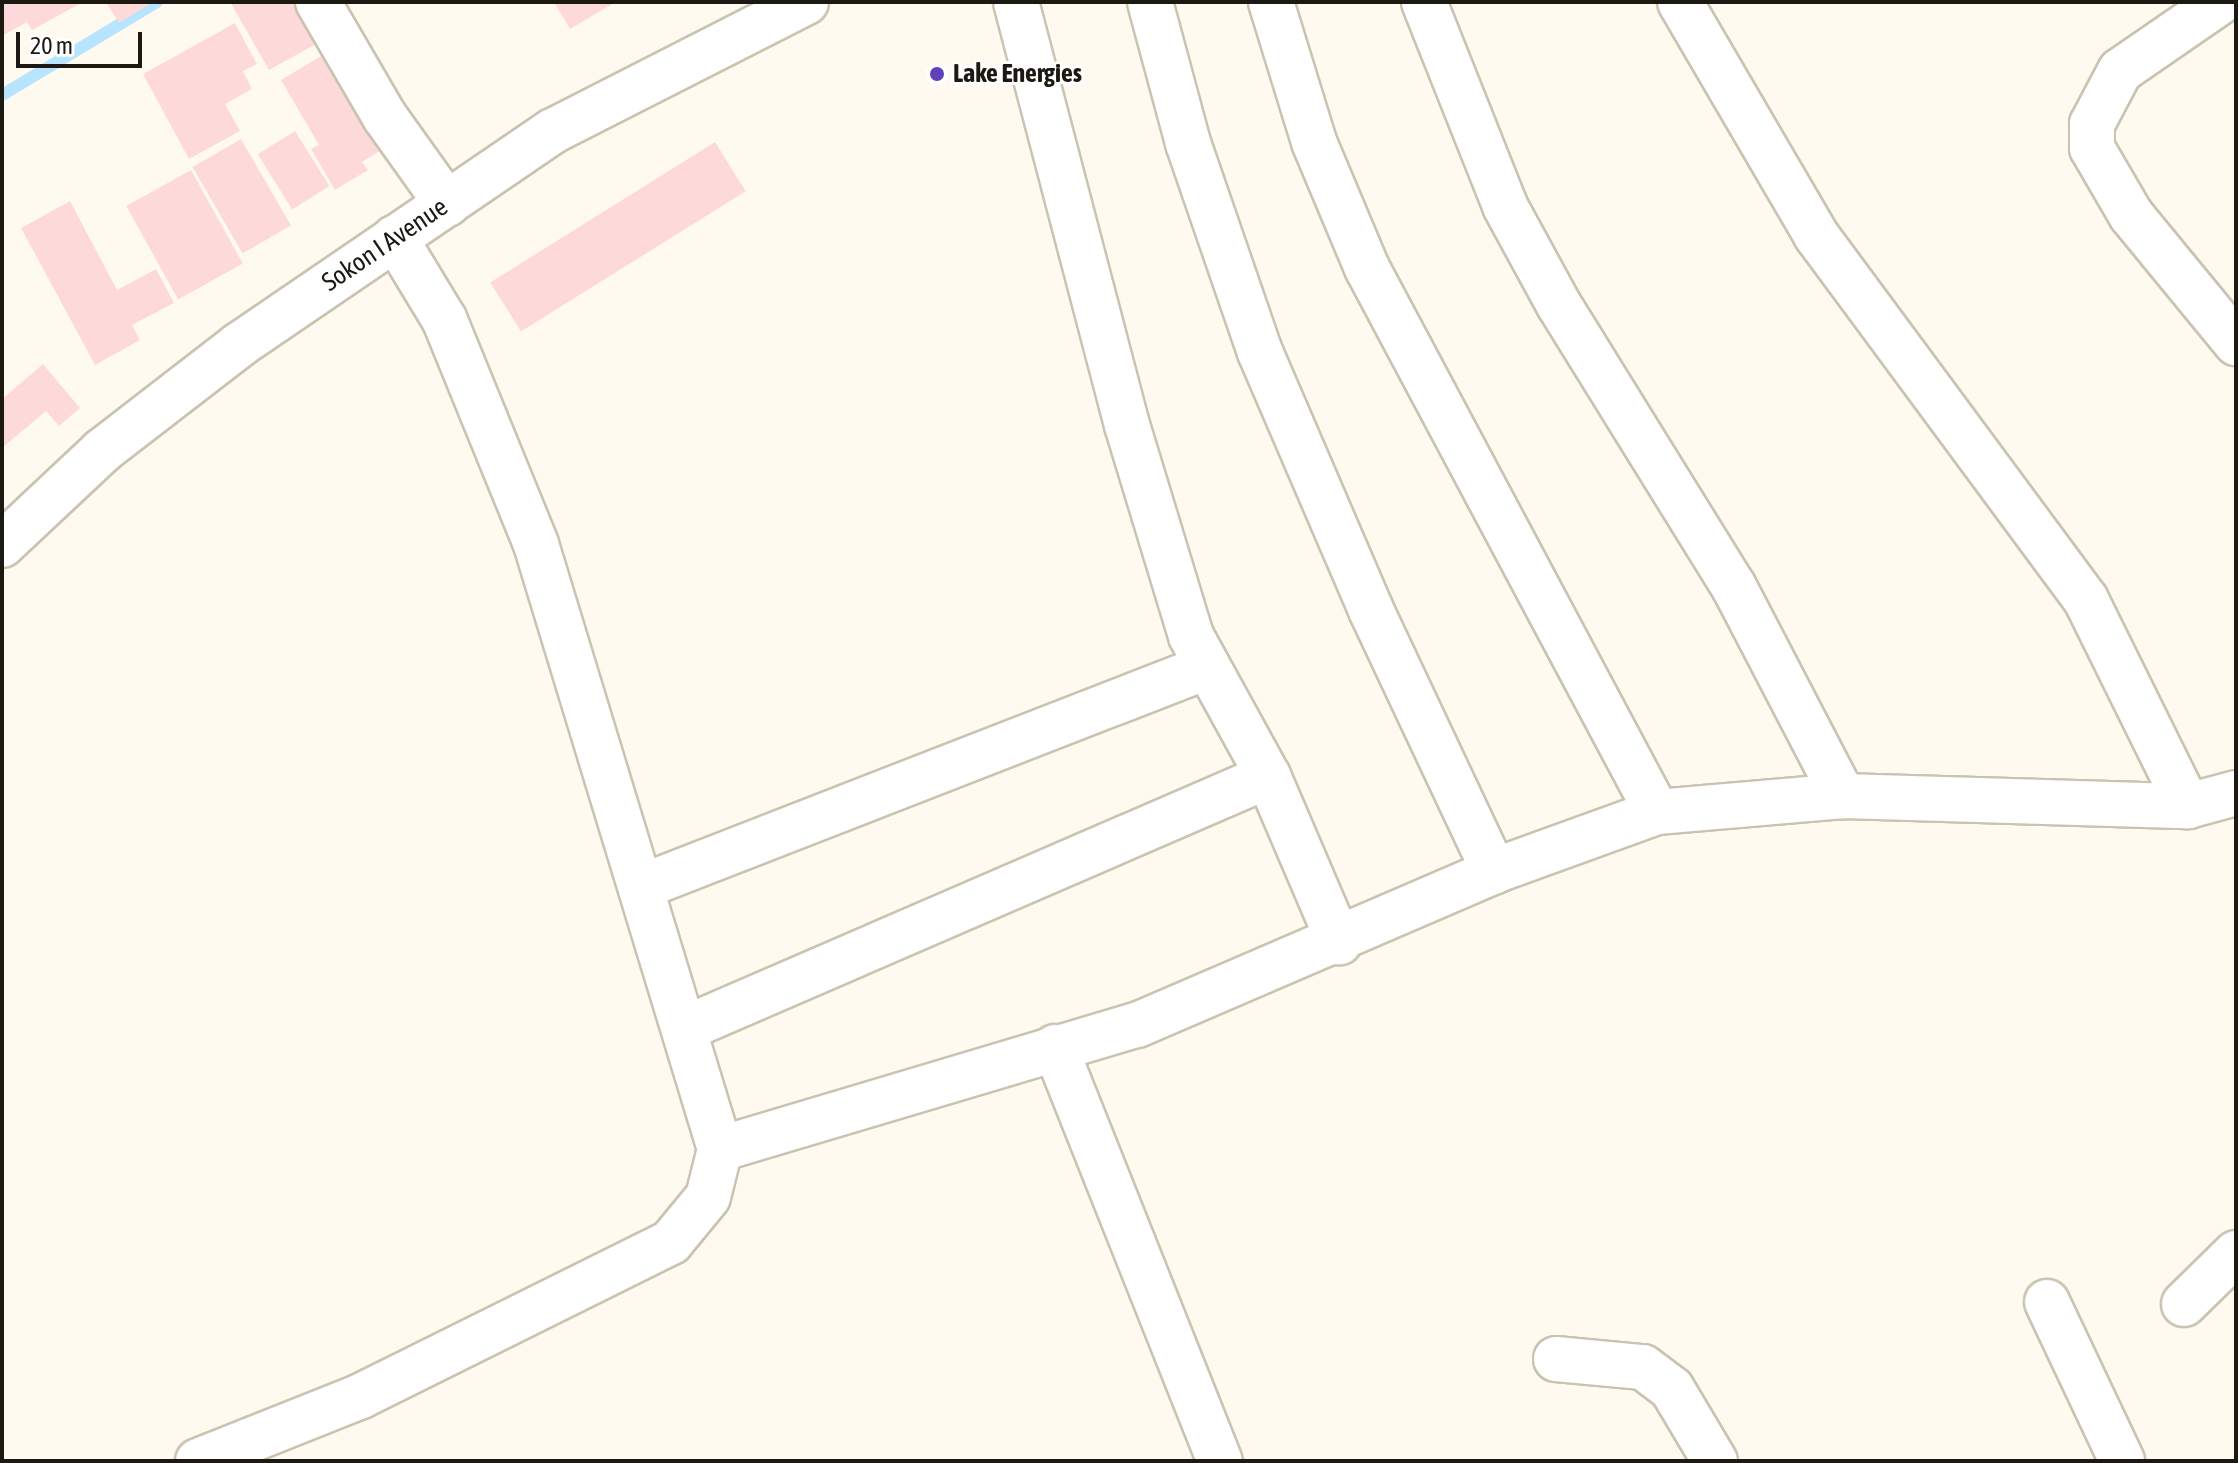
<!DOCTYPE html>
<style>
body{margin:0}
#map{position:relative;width:2238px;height:1463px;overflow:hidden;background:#fffaef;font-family:"Asap Condensed",sans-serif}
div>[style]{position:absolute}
.stream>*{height:12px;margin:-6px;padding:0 6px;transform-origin:6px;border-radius:6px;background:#b7e5ff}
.building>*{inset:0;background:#fddad9;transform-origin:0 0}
.roads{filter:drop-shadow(2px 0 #cbc3b1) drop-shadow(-2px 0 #cbc3b1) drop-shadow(0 2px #cbc3b1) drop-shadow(0 -2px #cbc3b1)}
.minor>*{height:44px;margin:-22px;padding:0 22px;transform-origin:22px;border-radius:22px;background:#fff}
.dots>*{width:22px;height:22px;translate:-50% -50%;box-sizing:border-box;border:4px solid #fff;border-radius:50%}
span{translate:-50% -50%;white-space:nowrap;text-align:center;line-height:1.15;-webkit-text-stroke:6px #fff;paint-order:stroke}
.poi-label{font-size:26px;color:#1b1912;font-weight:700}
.left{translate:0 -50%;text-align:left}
.street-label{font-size:26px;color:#1b1912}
.frame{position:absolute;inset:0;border:4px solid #1b1912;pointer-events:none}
.scale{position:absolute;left:16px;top:32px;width:126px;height:36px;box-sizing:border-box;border:4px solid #1b1912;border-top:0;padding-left:10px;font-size:24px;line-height:28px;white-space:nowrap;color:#1b1912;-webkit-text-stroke:6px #fff;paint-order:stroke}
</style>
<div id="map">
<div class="stream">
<div style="left:2px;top:95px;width:181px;rotate:-31deg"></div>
</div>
<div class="building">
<div style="clip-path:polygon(2px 2px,83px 2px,32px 30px,27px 22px,2px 36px)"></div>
<div style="clip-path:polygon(106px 2px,153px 2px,119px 23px)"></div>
<div style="clip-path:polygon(230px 2px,306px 2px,327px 38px,269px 70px)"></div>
<div style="clip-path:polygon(554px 2px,616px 2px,570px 29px)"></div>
<div style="clip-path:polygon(235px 23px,257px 64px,243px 71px,252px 89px,225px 104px,240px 131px,189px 159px,143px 74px)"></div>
<div style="clip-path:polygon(333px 49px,389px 145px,362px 162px,368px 170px,335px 190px,311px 149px,319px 145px,281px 80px)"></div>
<div style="left:295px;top:131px;width:65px;height:44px;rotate:58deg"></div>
<div style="left:241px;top:139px;width:100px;height:56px;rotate:60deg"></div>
<div style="left:715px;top:142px;width:58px;height:265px;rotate:58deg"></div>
<div style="left:191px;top:170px;width:107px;height:74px;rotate:61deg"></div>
<div style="clip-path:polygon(70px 201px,117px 290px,156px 269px,174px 303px,132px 325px,140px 340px,95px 365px,21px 228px)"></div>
<div style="clip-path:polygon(43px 364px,80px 408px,59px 426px,46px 411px,2px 448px,2px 399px)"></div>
</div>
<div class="roads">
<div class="minor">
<div style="left:318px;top:2px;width:133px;rotate:59.8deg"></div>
<div style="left:385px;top:117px;width:107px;rotate:54.5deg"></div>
<div style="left:1016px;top:2px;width:437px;rotate:75.3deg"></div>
<div style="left:1127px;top:425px;width:220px;rotate:73.1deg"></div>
<div style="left:1191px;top:636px;width:160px;rotate:61.2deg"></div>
<div style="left:1268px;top:776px;width:181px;rotate:66.8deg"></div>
<div style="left:1150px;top:2px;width:146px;rotate:74.9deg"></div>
<div style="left:1188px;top:143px;width:221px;rotate:71deg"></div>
<div style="left:1260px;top:352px;width:281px;rotate:66.7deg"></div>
<div style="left:1371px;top:610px;width:289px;rotate:64.8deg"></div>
<div style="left:1271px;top:2px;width:146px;rotate:72.9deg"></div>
<div style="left:1314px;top:142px;width:137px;rotate:67.2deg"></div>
<div style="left:1367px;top:268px;width:616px;rotate:61.94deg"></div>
<div style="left:1424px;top:2px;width:219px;rotate:68.3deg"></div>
<div style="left:1505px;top:206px;width:113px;rotate:61.4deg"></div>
<div style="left:1559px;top:305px;width:332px;rotate:58.2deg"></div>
<div style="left:1734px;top:587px;width:236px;rotate:62.5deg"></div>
<div style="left:1680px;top:2px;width:270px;rotate:59.7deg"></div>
<div style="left:1816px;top:235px;width:454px;rotate:53.5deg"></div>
<div style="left:2086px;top:600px;width:230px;rotate:63.7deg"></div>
<div style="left:2220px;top:2px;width:121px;rotate:145.4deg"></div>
<div style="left:2120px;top:71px;width:60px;rotate:117.8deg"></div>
<div style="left:2092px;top:124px;width:24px;rotate:90deg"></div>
<div style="left:2092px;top:148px;width:78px;rotate:59.8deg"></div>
<div style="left:2131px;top:215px;width:166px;rotate:50.6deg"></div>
<div style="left:2px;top:545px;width:137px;rotate:-43.2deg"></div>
<div style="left:102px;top:451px;width:173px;rotate:-37.7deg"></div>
<div style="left:239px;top:345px;width:380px;rotate:-34.3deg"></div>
<div style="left:553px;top:131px;width:284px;rotate:-27deg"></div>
<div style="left:641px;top:887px;width:606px;rotate:-21.27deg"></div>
<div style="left:686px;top:1028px;width:634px;rotate:-23.41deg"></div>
<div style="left:1055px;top:1047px;width:446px;rotate:68.3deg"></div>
<div style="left:720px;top:1149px;width:435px;rotate:-16.6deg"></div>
<div style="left:1137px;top:1025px;width:389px;rotate:-23.3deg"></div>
<div style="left:1494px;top:871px;width:173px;rotate:-19.9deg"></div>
<div style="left:1657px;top:812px;width:187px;rotate:-4.9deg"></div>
<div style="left:1843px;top:796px;width:345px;rotate:1.7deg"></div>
<div style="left:2188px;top:806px;width:50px;rotate:-15.2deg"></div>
<div style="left:2047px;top:1302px;width:176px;rotate:64.7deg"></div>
<div style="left:2184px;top:1304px;width:73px;rotate:-44.4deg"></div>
<div style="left:1556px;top:1359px;width:87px;rotate:5.3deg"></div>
<div style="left:1643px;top:1367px;width:36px;rotate:37deg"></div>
<div style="left:1672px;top:1389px;width:84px;rotate:59.2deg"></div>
<div style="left:198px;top:1461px;width:175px;rotate:-21.7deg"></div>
<div style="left:361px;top:1396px;width:346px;rotate:-26.4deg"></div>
<div style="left:671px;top:1242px;width:58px;rotate:-50.6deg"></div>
<div style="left:708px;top:1197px;width:49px;rotate:-76deg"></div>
<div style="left:720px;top:1149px;width:632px;rotate:-106.92deg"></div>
<div style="left:536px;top:544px;width:243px;rotate:-112.2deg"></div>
<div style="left:444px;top:319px;width:95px;rotate:-121.2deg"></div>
</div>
</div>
<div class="dots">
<div style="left:937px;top:74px;background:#5f42ba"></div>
</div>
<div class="poi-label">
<span class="left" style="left:953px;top:74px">Lake Energies</span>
</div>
<div class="street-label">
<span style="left:385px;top:245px;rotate:-34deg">Sokon I Avenue</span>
</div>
<div class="frame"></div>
<div class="scale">20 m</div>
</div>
